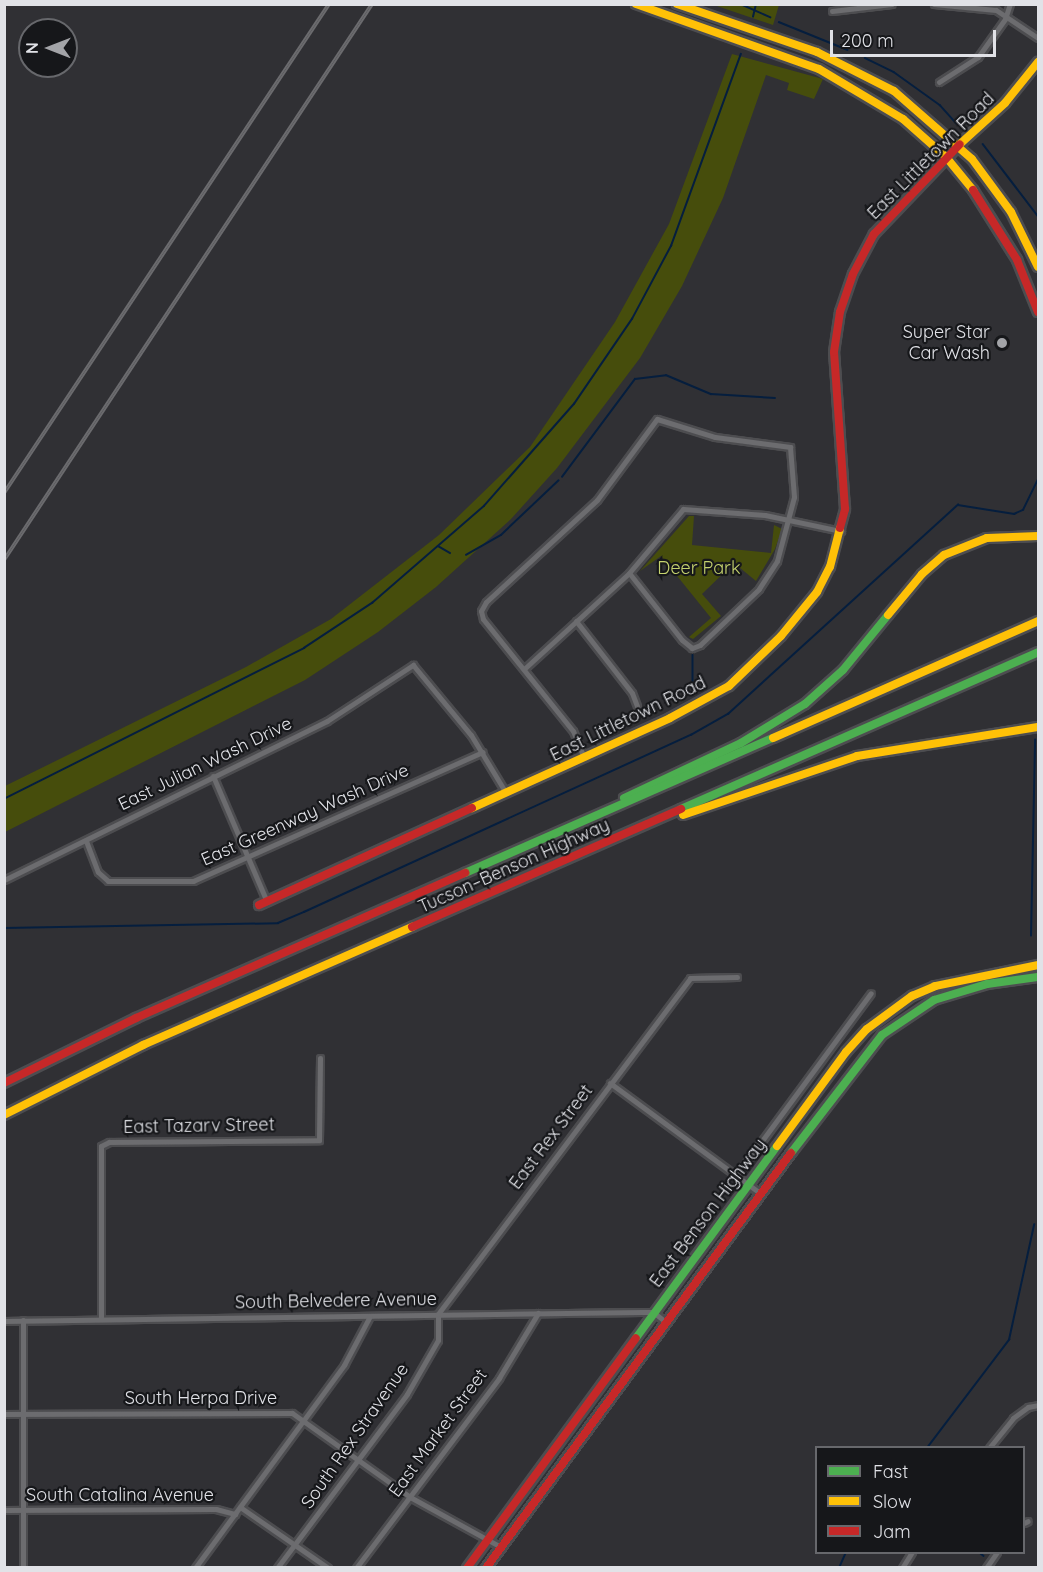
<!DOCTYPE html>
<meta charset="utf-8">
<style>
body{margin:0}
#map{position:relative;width:1043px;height:1572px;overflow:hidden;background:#303034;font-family:Quicksand,sans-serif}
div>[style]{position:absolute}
.green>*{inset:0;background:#464d0c}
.stream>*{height:1.5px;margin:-0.75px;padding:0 0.75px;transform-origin:0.75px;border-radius:0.75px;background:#051e3e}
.roads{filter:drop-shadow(2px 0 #4d4d50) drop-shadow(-2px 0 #4d4d50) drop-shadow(0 2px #4d4d50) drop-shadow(0 -2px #4d4d50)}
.street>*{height:5px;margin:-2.5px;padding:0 2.5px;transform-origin:2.5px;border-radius:2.5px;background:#6c6c6f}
.fast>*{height:8px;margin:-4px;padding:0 4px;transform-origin:4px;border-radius:4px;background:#4caf50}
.slow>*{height:8px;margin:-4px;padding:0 4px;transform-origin:4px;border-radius:4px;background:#ffc107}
.jam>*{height:8px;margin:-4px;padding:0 4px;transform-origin:4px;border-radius:4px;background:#c62828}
.rail>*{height:4px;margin-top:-2px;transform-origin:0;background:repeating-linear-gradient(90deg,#16171a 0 4.5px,#6b6b6e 0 9px);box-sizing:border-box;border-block:2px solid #6b6b6e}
.dots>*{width:16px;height:16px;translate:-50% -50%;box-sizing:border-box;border:3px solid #16171a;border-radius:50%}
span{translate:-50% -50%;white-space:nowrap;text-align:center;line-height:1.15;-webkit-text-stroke:4.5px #16171a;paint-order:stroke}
.street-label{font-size:18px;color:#e1e2e7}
.poi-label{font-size:18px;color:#e1e2e7}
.right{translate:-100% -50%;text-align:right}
.park-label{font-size:18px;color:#c6d36f}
.frame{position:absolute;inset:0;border:6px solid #e1e2e7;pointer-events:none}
.legend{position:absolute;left:815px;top:1446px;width:210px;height:108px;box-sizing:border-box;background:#16171a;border:2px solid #67686c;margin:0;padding:8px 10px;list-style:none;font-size:18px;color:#e1e2e7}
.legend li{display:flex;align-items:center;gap:12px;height:30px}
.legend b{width:30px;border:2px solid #67686c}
.north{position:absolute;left:18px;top:18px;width:60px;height:60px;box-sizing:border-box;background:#16171a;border:2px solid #67686c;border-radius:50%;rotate:270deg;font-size:16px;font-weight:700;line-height:24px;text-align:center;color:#e1e2e7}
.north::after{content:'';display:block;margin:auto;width:21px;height:27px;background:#a3a4a8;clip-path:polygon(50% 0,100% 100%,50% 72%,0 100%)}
.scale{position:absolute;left:830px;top:30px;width:166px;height:27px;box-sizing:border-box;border:3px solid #e1e2e7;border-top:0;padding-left:8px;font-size:18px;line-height:21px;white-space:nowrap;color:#e1e2e7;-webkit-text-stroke:4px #16171a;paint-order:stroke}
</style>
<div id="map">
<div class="green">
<div style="clip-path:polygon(714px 5px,779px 5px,773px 25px)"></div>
<div style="clip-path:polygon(732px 54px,823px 79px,814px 99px,787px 90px,789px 83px,766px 75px,723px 198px,682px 286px,640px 358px,557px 468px,511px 519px,436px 587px,378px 632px,305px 680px,5px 832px,5px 786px,246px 667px,331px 619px,439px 535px,530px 447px,615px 322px,669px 224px)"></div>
<div style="clip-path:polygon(689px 516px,694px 516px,692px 545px,771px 553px,774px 525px,782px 529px,775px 549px,756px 581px,734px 563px,702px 594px,721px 616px,693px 639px,689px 637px,711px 618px,661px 556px,640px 571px)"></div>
</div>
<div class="stream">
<div style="left:743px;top:5px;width:30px;rotate:24deg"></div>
<div style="left:753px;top:17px;width:13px;rotate:-77deg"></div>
<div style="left:779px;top:22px;width:74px;rotate:22.1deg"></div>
<div style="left:865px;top:58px;width:32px;rotate:26deg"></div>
<div style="left:894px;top:72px;width:57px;rotate:35.7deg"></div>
<div style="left:940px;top:105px;width:25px;rotate:48deg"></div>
<div style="left:983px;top:144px;width:91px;rotate:52.6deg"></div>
<div style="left:562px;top:477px;width:122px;rotate:-53.3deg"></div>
<div style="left:635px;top:379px;width:31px;rotate:-7deg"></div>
<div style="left:666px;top:375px;width:49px;rotate:22.9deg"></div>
<div style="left:711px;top:394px;width:64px;rotate:3.6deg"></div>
<div style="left:438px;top:546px;width:14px;rotate:30deg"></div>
<div style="left:466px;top:555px;width:40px;rotate:-29.7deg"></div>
<div style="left:501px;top:535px;width:79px;rotate:-43.5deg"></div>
<div style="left:693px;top:655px;width:30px;rotate:90deg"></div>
<div style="left:4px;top:799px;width:336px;rotate:-26.7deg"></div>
<div style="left:304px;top:648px;width:82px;rotate:-33.5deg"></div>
<div style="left:372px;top:603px;width:148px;rotate:-40.9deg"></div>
<div style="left:484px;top:506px;width:136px;rotate:-48.6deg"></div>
<div style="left:574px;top:404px;width:103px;rotate:-55.7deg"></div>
<div style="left:632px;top:319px;width:83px;rotate:-61.9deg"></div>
<div style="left:671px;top:246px;width:204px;rotate:-70deg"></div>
<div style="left:4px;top:928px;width:274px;rotate:-1deg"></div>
<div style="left:278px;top:923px;width:28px;rotate:-23deg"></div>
<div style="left:304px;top:912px;width:426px;rotate:-24.6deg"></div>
<div style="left:691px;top:735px;width:43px;rotate:-29.6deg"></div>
<div style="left:728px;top:714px;width:311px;rotate:-42.3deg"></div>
<div style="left:958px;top:505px;width:57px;rotate:9.1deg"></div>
<div style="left:1014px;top:514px;width:10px;rotate:-24deg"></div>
<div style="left:1023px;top:510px;width:34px;rotate:-64deg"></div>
<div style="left:1031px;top:936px;width:196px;rotate:-88.8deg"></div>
<div style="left:927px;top:1448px;width:136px;rotate:-52.8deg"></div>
<div style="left:1009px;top:1340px;width:118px;rotate:-77.7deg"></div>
<div style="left:979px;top:1552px;width:6px;rotate:39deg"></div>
<div style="left:839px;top:1568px;width:17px;rotate:-66deg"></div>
</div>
<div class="roads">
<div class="street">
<div style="left:934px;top:4px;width:62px;rotate:5.5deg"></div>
<div style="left:996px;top:10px;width:50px;rotate:33.7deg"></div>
<div style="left:832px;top:11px;width:60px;rotate:-6.7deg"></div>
<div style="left:939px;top:82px;width:46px;rotate:-32.7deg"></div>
<div style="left:978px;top:57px;width:47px;rotate:-54.6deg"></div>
<div style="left:1005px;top:19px;width:16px;rotate:-72deg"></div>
<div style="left:576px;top:621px;width:91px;rotate:52.1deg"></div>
<div style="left:632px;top:693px;width:14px;rotate:69deg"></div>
<div style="left:524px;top:669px;width:142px;rotate:-42.4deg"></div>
<div style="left:629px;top:573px;width:84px;rotate:-49.8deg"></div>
<div style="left:683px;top:509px;width:82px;rotate:4.2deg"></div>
<div style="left:765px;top:515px;width:78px;rotate:11.9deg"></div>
<div style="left:584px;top:758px;width:29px;rotate:-112deg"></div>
<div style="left:573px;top:731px;width:144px;rotate:-128.8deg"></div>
<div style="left:483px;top:619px;width:8px;rotate:-104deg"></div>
<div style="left:481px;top:611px;width:10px;rotate:-61deg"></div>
<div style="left:486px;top:602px;width:151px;rotate:-42.6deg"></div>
<div style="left:597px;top:500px;width:101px;rotate:-53.5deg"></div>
<div style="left:657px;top:419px;width:61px;rotate:17.2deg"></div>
<div style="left:715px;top:437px;width:76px;rotate:7.6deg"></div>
<div style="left:790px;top:447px;width:50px;rotate:85.4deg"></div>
<div style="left:794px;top:497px;width:66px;rotate:104.9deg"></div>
<div style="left:777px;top:561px;width:33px;rotate:123deg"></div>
<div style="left:759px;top:589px;width:81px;rotate:136.5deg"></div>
<div style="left:700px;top:645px;width:9px;rotate:159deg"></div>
<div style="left:692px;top:648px;width:13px;rotate:-141deg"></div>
<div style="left:682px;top:640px;width:85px;rotate:-128.3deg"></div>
<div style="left:213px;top:776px;width:137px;rotate:66.8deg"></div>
<div style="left:86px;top:841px;width:33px;rotate:69deg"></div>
<div style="left:98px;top:872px;width:13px;rotate:42deg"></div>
<div style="left:108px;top:881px;width:85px"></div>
<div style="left:193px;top:881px;width:317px;rotate:-24deg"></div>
<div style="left:4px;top:880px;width:360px;rotate:-26.2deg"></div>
<div style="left:327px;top:721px;width:103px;rotate:-33.1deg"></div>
<div style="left:413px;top:665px;width:91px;rotate:50.4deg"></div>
<div style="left:471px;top:735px;width:68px;rotate:58.9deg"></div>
<div style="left:610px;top:1083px;width:186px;rotate:36.3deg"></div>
<div style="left:736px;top:1176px;width:227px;rotate:-53.6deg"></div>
<div style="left:101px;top:1319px;width:173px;rotate:-90deg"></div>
<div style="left:101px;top:1146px;width:9px;rotate:-27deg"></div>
<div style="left:109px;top:1142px;width:210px;rotate:-0.5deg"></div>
<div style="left:319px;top:1140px;width:82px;rotate:-89.3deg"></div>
<div style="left:23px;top:1320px;width:248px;rotate:90deg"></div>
<div style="left:4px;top:1321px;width:638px;rotate:-0.81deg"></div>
<div style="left:642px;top:1312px;width:11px"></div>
<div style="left:653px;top:1312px;width:16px;rotate:38deg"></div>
<div style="left:4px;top:1414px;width:288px;rotate:-0.2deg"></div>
<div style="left:292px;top:1413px;width:145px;rotate:35.4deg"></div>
<div style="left:410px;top:1497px;width:104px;rotate:28.8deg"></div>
<div style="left:989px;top:1448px;width:38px;rotate:-51deg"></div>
<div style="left:1013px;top:1418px;width:19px;rotate:-36deg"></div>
<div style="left:1028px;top:1407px;width:10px;rotate:-11deg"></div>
<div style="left:240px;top:1507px;width:107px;rotate:34.7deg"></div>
<div style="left:4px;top:1510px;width:212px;rotate:-0.3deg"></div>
<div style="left:216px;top:1509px;width:20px;rotate:15deg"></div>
<div style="left:1024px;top:1523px;width:4px;rotate:-27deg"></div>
<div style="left:195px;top:1568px;width:252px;rotate:-53.7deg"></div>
<div style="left:344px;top:1365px;width:55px;rotate:-62deg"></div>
<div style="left:277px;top:1568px;width:217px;rotate:-53.2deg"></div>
<div style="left:407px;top:1394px;width:62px;rotate:-60.1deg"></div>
<div style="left:438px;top:1340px;width:26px;rotate:-90deg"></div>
<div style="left:438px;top:1314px;width:420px;rotate:-53.1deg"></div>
<div style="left:690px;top:978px;width:47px;rotate:-1.2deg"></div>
<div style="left:356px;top:1568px;width:238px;rotate:-53deg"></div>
<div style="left:499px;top:1378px;width:76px;rotate:-59deg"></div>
<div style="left:902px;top:1568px;width:19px;rotate:-58deg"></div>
<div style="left:986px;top:1568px;width:19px;rotate:-55deg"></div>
</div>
<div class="fast">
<div style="left:624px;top:798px;width:129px;rotate:-25.2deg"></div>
<div style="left:741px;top:743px;width:75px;rotate:-31.4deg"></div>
<div style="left:805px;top:704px;width:51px;rotate:-41.8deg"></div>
<div style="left:843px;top:670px;width:71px;rotate:-50.7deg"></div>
<div style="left:681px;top:809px;width:390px;rotate:-23.7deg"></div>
<div style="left:465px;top:873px;width:336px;rotate:-23.7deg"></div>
<div style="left:791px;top:1153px;width:149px;rotate:-52.4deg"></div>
<div style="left:882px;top:1035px;width:63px;rotate:-33.9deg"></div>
<div style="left:934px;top:1000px;width:55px;rotate:-16.8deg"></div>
<div style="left:987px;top:984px;width:51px;rotate:-7.8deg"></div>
<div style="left:636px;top:1338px;width:238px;rotate:-53.7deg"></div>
</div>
<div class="slow">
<div style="left:636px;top:4px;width:194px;rotate:19.6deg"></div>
<div style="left:819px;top:69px;width:98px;rotate:30.8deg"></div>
<div style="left:903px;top:119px;width:57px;rotate:41.5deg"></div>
<div style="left:946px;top:157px;width:43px;rotate:50.7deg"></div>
<div style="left:677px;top:4px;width:148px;rotate:18.9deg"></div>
<div style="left:817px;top:52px;width:86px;rotate:26.9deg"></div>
<div style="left:894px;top:91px;width:103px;rotate:41.1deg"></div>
<div style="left:972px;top:159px;width:66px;rotate:53.7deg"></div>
<div style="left:1011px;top:212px;width:61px;rotate:63.9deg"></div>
<div style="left:960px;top:144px;width:61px;rotate:-42.3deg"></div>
<div style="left:1005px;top:103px;width:53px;rotate:-51.2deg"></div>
<div style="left:888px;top:615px;width:53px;rotate:-50.3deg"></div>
<div style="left:922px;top:574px;width:29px;rotate:-41deg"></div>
<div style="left:944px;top:555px;width:46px;rotate:-21.6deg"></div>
<div style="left:987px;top:538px;width:51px;rotate:-2.2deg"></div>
<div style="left:773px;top:738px;width:290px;rotate:-23.8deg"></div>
<div style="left:472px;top:808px;width:217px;rotate:-24.4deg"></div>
<div style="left:670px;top:718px;width:67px;rotate:-28.5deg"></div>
<div style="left:729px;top:686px;width:72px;rotate:-43.9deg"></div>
<div style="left:781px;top:636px;width:57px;rotate:-50.7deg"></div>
<div style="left:817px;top:592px;width:28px;rotate:-63deg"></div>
<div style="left:830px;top:567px;width:40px;rotate:-75.6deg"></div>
<div style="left:683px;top:815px;width:184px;rotate:-18.7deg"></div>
<div style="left:857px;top:756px;width:183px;rotate:-9.1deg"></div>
<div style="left:4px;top:1115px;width:156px;rotate:-26.7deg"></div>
<div style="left:143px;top:1045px;width:294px;rotate:-23.7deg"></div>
<div style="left:777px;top:1146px;width:117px;rotate:-53.7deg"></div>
<div style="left:846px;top:1052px;width:31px;rotate:-48deg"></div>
<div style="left:867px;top:1029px;width:56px;rotate:-36.3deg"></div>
<div style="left:912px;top:996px;width:25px;rotate:-23deg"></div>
<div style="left:935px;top:986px;width:105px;rotate:-11.5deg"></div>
</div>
<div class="jam">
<div style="left:973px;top:190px;width:83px;rotate:57.8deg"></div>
<div style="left:1017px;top:260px;width:56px;rotate:68deg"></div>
<div style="left:840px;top:528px;width:20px;rotate:-75deg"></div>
<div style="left:845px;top:509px;width:157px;rotate:-94deg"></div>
<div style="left:834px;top:352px;width:40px;rotate:-81.5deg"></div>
<div style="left:840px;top:312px;width:40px;rotate:-71.1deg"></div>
<div style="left:853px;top:274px;width:45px;rotate:-62.3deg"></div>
<div style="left:874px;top:234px;width:124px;rotate:-46.3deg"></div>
<div style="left:259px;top:905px;width:234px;rotate:-24.5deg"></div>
<div style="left:412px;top:927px;width:294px;rotate:-23.7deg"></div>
<div style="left:4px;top:1083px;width:147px;rotate:-26.2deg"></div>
<div style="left:136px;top:1018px;width:360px;rotate:-23.8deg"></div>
<div style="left:467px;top:1568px;width:285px;rotate:-53.7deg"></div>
<div style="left:486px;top:1568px;width:515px;rotate:-53.69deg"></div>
</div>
</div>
<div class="rail">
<div style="left:4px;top:493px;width:587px;rotate:-56.39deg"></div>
<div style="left:4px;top:560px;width:667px;rotate:-56.5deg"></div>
</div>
<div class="dots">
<div style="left:1002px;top:343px;background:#a3a4a8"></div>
</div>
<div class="street-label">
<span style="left:931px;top:156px;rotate:-45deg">East Littletown Road</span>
<span style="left:628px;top:719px;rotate:-26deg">East Littletown Road</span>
<span style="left:205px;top:764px;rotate:-26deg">East Julian Wash Drive</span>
<span style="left:305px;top:815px;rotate:-24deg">East Greenway Wash Drive</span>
<span style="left:514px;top:866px;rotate:-24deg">Tucson–Benson Highway</span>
<span style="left:199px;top:1126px;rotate:-1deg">East Tazarv Street</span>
<span style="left:551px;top:1137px;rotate:-53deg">East Rex Street</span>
<span style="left:708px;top:1213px;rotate:-53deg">East Benson Highway</span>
<span style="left:336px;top:1301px;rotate:-1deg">South Belvedere Avenue</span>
<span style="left:201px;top:1398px">South Herpa Drive</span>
<span style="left:438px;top:1433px;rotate:-54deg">East Market Street</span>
<span style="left:355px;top:1436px;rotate:-55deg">South Rex Stravenue</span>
<span style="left:120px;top:1495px">South Catalina Avenue</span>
</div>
<div class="poi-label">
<span class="right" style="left:990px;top:343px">Super Star<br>Car Wash</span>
</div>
<div class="park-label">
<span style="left:699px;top:568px">Deer Park</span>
</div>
<div class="frame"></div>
<ul class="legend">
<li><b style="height:8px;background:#4caf50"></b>Fast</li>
<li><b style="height:8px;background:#ffc107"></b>Slow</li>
<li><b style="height:8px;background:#c62828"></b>Jam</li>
</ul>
<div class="north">N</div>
<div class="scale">200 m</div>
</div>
